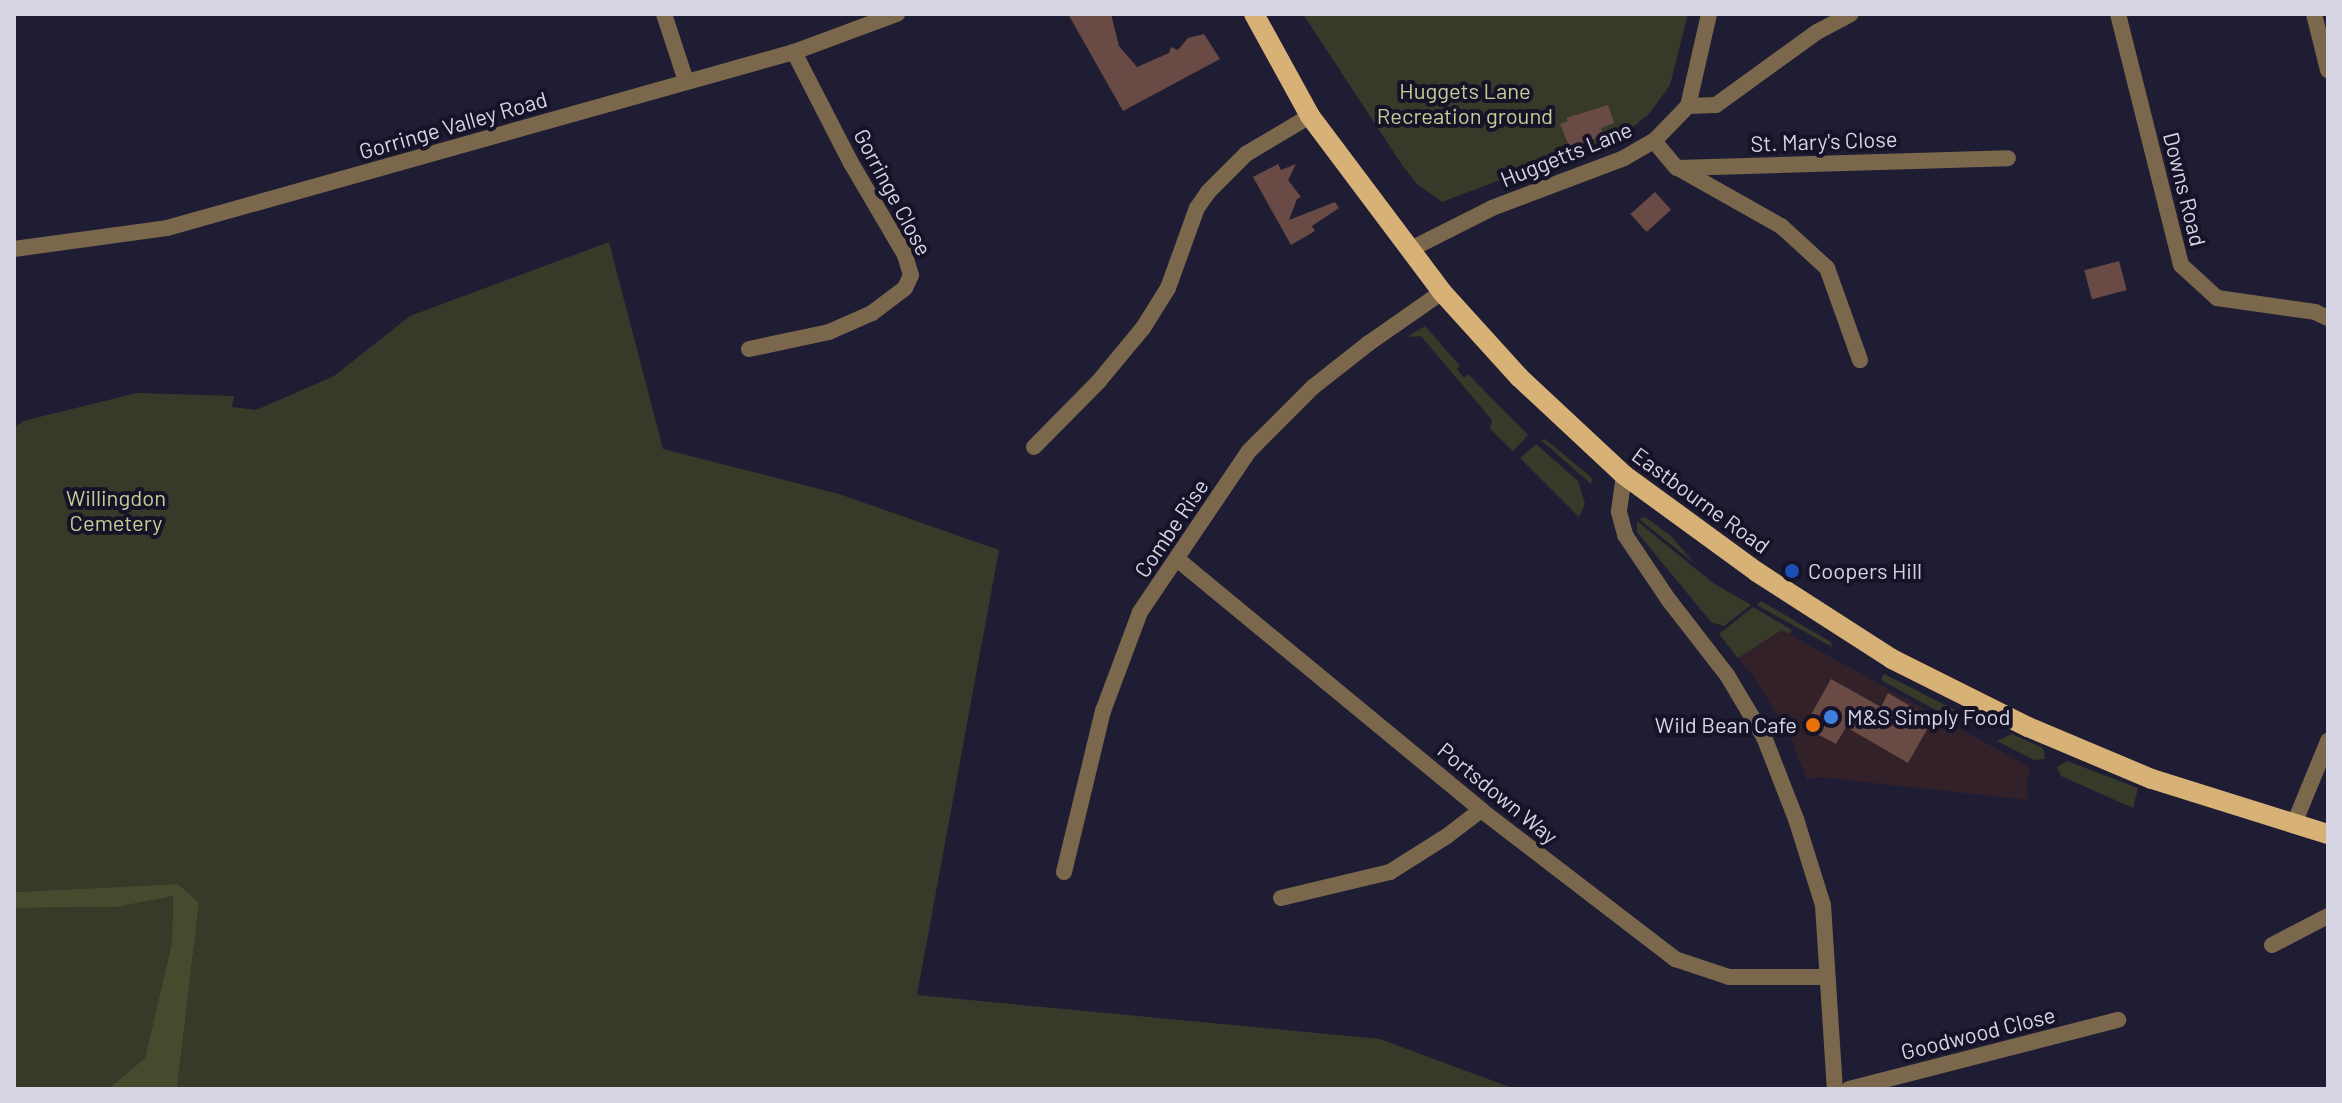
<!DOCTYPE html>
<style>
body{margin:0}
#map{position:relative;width:2342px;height:1103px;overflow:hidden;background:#1f1d34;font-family:Barlow,sans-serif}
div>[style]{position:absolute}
.commercial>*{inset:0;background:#332129}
.green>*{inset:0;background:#373a28}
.forest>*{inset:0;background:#474b2e}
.building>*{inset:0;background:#694a44;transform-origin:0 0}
.minor>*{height:16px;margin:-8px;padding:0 8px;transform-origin:8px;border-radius:8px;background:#7b684c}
.tertiary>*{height:16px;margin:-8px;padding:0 8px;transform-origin:8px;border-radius:8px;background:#7b684c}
.primary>*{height:20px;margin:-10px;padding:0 10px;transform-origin:10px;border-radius:10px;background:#d7b175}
.dots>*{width:22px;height:22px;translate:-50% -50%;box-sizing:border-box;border:4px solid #161329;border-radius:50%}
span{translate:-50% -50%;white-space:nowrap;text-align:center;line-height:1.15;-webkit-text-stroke:8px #161329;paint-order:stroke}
.park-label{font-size:22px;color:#c5cd95}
.street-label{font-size:22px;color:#d5d5e4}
.poi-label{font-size:22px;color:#d5d5e4}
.left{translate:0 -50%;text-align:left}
.right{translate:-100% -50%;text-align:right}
.frame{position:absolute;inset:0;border:16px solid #d5d5e4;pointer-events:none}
</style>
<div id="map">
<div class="commercial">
<div style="clip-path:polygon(1782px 630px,2031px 768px,2027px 780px,2028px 800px,1819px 777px,1807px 780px,1789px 734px,1754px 677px,1738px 658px)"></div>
</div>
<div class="green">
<div style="clip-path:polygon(1303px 14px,1688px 14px,1670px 85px,1650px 113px,1627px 132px,1442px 202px,1417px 184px,1402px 165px)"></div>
<div style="clip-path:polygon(609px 242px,663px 449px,839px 494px,999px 550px,917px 995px,1380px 1039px,1515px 1089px,177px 1089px,199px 903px,178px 884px,14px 892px,14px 428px,23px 421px,137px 393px,234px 396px,232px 407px,256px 410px,334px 376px,410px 316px)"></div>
<div style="clip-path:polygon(1425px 326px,1460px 366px,1457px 369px,1464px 378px,1468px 374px,1528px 435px,1513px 451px,1490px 429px,1492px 420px,1421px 336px,1407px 337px)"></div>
<div style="clip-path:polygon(1545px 439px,1592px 478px,1591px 484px,1541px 440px)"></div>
<div style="clip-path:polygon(1536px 444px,1578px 481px,1585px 504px,1579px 517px,1520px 458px)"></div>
<div style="clip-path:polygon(1645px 517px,1671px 536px,1695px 564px,1639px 519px)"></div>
<div style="clip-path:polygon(1637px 521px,1713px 583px,1751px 605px,1724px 626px,1711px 622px,1637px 532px)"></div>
<div style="clip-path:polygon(1761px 601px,1831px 642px,1832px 647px,1757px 605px)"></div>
<div style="clip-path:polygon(1753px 607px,1792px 630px,1790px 634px,1782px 630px,1738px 658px,1719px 634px)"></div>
<div style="clip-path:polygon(1884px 674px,1967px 716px,1968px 719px,1950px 718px,1881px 680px)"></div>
<div style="clip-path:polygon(2012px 734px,2043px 748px,2045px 759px,2034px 760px,1997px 741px)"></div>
<div style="clip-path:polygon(2067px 761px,2138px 788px,2133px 808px,2061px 776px,2057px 767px)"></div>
<div style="clip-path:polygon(173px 895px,172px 942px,145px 1058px,108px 1089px,14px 1089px,14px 908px,116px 907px)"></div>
</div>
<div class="forest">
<div style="clip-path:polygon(178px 884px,199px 903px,177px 1089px,108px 1089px,145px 1058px,172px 942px,173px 896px,116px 907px,14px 908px,14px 892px)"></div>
</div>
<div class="building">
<div style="clip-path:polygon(1068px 14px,1111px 14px,1119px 46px,1137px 67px,1169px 53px,1171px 47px,1178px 50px,1188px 38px,1204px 34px,1220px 59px,1123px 111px)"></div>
<div style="clip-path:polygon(1608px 105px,1614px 123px,1601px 128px,1604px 135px,1570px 148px,1560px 124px,1568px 121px,1566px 118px)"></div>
<div style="clip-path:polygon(1278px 164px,1281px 170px,1296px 164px,1288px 180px,1301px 197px,1297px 199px,1289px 220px,1335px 202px,1339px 208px,1312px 226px,1315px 231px,1291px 245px,1253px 177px)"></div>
<div style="left:1655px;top:192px;width:24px;height:33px;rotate:48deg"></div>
<div style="left:2119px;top:261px;width:30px;height:36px;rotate:75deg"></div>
<div style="clip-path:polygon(1831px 679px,1881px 707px,1888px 693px,1933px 719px,1908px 763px,1846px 727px,1836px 744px,1804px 727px)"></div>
</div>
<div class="minor">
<div style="left:664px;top:14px;width:71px;rotate:71.8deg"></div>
<div style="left:2118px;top:14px;width:259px;rotate:75.9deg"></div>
<div style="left:2181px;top:265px;width:49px;rotate:42.5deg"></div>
<div style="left:2217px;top:298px;width:99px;rotate:8.1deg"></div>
<div style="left:2315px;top:312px;width:14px;rotate:25deg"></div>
<div style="left:2314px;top:14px;width:58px;rotate:76deg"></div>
<div style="left:1688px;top:106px;width:28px;rotate:-2deg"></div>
<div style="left:1716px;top:105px;width:125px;rotate:-35.9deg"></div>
<div style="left:1817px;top:32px;width:38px;rotate:-28deg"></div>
<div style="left:1654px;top:141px;width:35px;rotate:50deg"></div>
<div style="left:1677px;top:168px;width:331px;rotate:-1.7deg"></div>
<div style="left:1678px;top:168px;width:118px;rotate:29.4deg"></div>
<div style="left:1781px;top:226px;width:62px;rotate:42.4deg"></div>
<div style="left:1827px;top:268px;width:98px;rotate:70.3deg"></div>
<div style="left:14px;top:249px;width:154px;rotate:-7.8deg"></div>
<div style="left:167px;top:228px;width:651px;rotate:-15.68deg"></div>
<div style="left:794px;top:52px;width:110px;rotate:-20.3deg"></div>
<div style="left:749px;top:349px;width:82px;rotate:-12deg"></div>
<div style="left:829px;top:332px;width:47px;rotate:-23.8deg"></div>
<div style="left:872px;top:313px;width:41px;rotate:-37.1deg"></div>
<div style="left:905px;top:288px;width:14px;rotate:-65deg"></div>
<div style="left:911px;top:275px;width:21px;rotate:-107deg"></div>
<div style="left:905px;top:255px;width:107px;rotate:-120.4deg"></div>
<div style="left:851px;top:163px;width:125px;rotate:-117.2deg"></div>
<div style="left:1034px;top:447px;width:93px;rotate:-45.4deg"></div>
<div style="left:1099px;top:381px;width:69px;rotate:-50.3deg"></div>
<div style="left:1143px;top:328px;width:47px;rotate:-58deg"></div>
<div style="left:1168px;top:288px;width:85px;rotate:-70.1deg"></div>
<div style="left:1197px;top:208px;width:19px;rotate:-55deg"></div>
<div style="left:1208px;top:192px;width:54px;rotate:-45deg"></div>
<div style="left:1246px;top:154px;width:74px;rotate:-30.7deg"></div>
<div style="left:1177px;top:559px;width:394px;rotate:39.5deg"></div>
<div style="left:1481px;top:810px;width:245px;rotate:37.5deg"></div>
<div style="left:1675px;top:959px;width:57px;rotate:18.4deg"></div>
<div style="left:1729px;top:977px;width:98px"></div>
<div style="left:2294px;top:824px;width:90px;rotate:-67.7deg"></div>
<div style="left:1064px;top:872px;width:166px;rotate:-76.4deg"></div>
<div style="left:1103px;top:711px;width:106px;rotate:-69.5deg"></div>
<div style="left:1140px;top:612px;width:194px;rotate:-55.9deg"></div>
<div style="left:1249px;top:451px;width:91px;rotate:-45deg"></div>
<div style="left:1313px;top:387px;width:71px;rotate:-38.2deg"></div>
<div style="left:1369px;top:343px;width:89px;rotate:-34.9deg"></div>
<div style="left:1281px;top:898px;width:112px;rotate:-13.4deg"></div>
<div style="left:1390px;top:872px;width:67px;rotate:-32.3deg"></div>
<div style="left:1447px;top:836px;width:43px;rotate:-37.4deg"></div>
<div style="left:2272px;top:945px;width:63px;rotate:-27.4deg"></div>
<div style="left:1849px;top:1089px;width:278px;rotate:-14.4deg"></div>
</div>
<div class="tertiary">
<div style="left:1409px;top:250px;width:93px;rotate:-26.8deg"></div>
<div style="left:1492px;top:208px;width:141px;rotate:-20.7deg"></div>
<div style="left:1624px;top:158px;width:34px;rotate:-30deg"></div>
<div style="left:1654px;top:141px;width:49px;rotate:-45.8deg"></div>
<div style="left:1688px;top:106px;width:94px;rotate:-77.1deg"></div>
<div style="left:1624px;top:475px;width:37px;rotate:98deg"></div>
<div style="left:1619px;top:512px;width:24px;rotate:75deg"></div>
<div style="left:1625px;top:535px;width:77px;rotate:56.1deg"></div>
<div style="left:1668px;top:599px;width:96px;rotate:52.2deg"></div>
<div style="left:1727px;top:675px;width:72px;rotate:59.2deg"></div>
<div style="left:1764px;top:737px;width:88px;rotate:68.7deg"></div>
<div style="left:1796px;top:819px;width:90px;rotate:72.6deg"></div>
<div style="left:1823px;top:905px;width:184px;rotate:86.3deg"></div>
</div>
<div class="primary">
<div style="left:1254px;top:14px;width:116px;rotate:61.2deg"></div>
<div style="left:1310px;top:116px;width:220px;rotate:53.1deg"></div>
<div style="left:1442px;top:292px;width:115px;rotate:47.8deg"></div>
<div style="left:1519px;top:377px;width:144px;rotate:43deg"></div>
<div style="left:1624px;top:475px;width:165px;rotate:36.1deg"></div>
<div style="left:1757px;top:572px;width:161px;rotate:32.8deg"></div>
<div style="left:1892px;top:659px;width:152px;rotate:26.6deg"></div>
<div style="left:2028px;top:727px;width:134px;rotate:22.8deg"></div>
<div style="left:2152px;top:779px;width:184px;rotate:17.4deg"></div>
</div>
<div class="dots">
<div style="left:1792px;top:571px;background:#1a4fb4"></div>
<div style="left:1831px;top:717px;background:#3f7fe0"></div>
<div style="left:1813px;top:725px;background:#e8710a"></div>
</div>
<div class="park-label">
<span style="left:1465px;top:103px">Huggets Lane<br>Recreation ground</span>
<span style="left:116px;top:510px">Willingdon<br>Cemetery</span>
</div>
<div class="street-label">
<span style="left:453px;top:125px;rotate:-16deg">Gorringe Valley Road</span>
<span style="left:1824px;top:141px;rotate:-2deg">St. Mary's Close</span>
<span style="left:1566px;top:154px;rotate:-22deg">Huggetts Lane</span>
<span style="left:2185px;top:189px;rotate:76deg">Downs Road</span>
<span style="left:893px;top:192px;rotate:62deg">Gorringe Close</span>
<span style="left:1701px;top:500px;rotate:36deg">Eastbourne Road</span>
<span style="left:1171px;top:528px;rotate:-56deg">Combe Rise</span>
<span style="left:1498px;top:793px;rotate:39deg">Portsdown Way</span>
<span style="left:1978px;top:1033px;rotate:-14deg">Goodwood Close</span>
</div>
<div class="poi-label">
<span class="left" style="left:1808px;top:571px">Coopers Hill</span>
<span class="left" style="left:1847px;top:717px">M&amp;S Simply Food</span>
<span class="right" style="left:1797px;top:725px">Wild Bean Cafe</span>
</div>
<div class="frame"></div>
</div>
